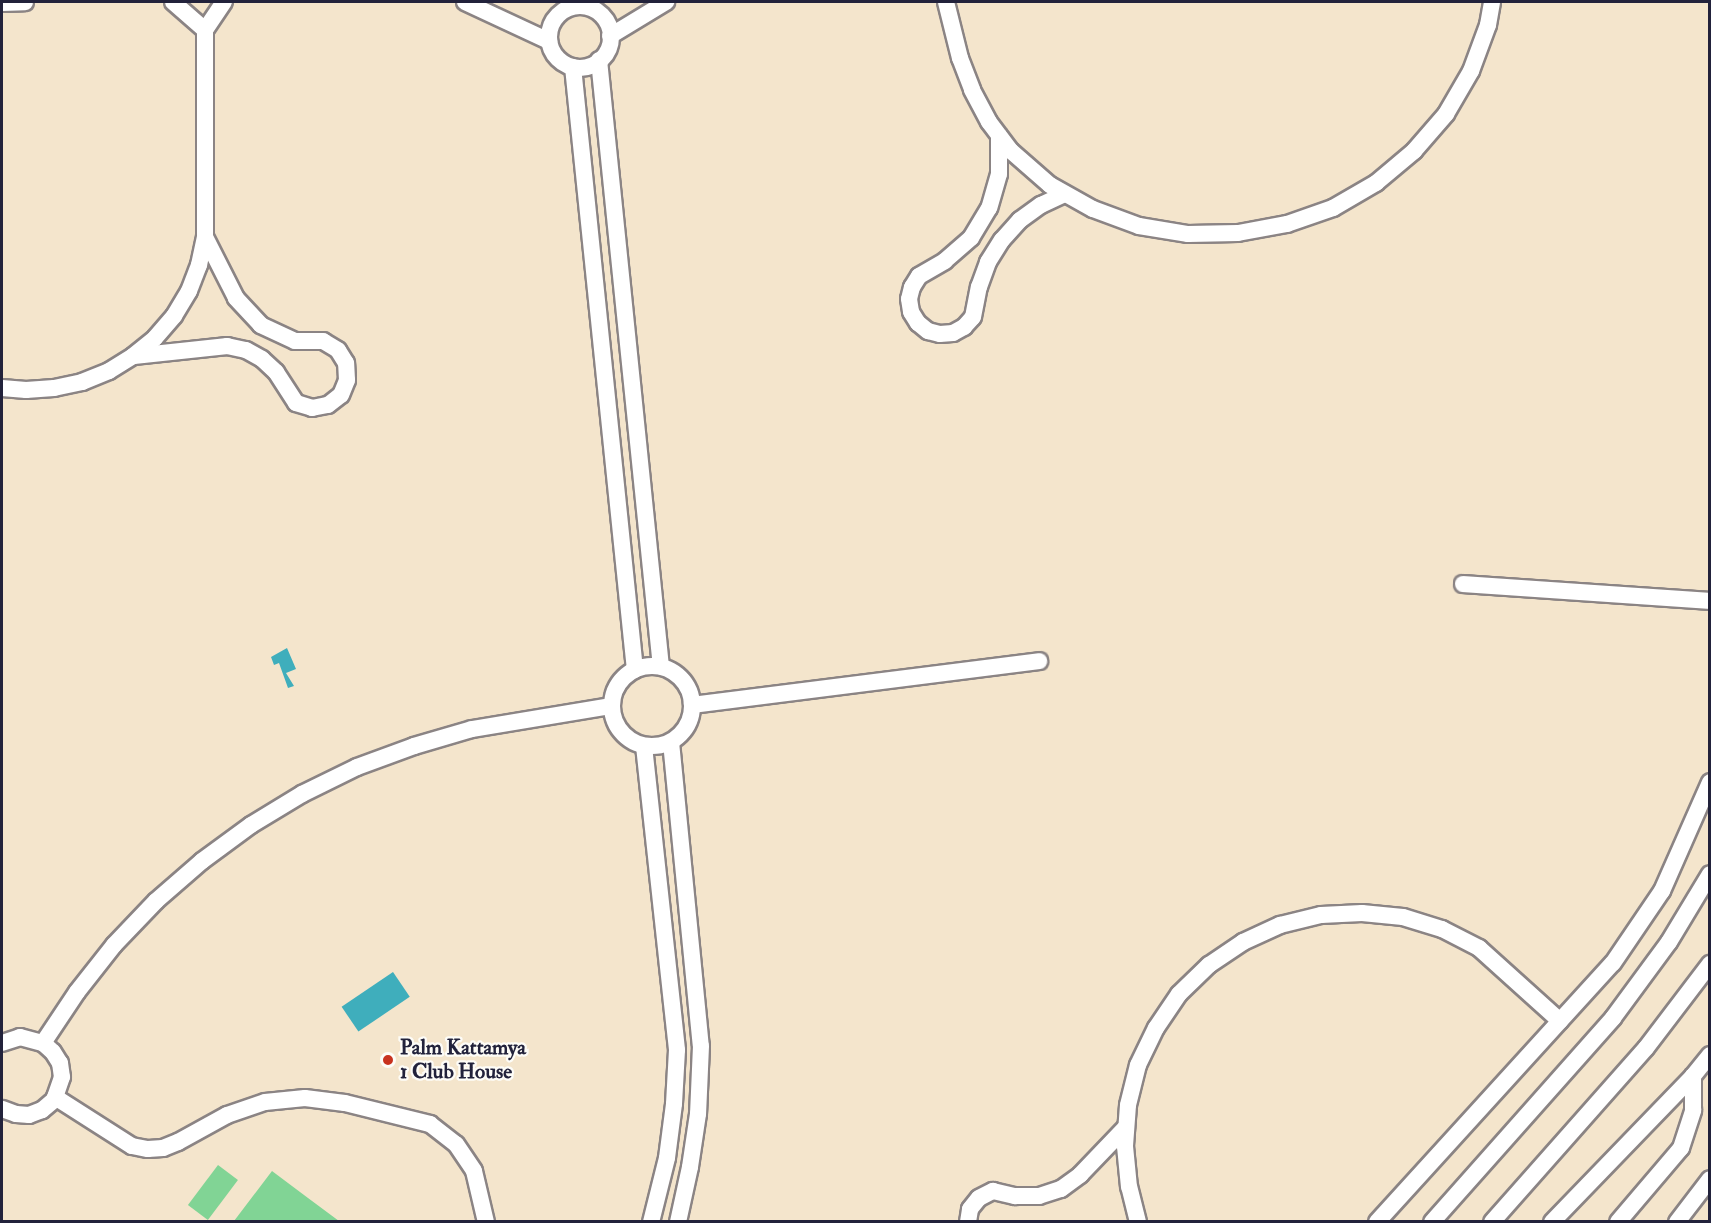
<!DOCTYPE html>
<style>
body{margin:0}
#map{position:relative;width:1711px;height:1223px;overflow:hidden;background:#f4e5cc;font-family:"IM FELL Double Pica",serif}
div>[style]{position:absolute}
.green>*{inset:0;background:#81d495;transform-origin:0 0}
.water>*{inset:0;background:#3faebc;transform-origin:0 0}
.roads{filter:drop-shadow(2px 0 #8b8484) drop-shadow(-2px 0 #8b8484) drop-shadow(0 2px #8b8484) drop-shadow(0 -2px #8b8484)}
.minor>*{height:16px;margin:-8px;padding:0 8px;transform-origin:8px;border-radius:8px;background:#fff}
.minor>.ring{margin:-8px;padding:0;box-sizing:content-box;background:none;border:16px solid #fff;border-radius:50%}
.dots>*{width:16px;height:16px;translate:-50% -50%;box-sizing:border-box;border:3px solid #fdfcf7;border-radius:50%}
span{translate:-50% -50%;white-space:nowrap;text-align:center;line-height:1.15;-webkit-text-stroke:4.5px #fdfcf7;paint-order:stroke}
.poi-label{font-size:21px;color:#22223b;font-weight:700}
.left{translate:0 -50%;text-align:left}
.frame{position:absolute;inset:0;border:3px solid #22223b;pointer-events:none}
</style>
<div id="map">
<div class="green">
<div style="left:218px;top:1165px;width:25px;height:50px;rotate:37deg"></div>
<div style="clip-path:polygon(272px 1171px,308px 1198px,339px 1221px,234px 1221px)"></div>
</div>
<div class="water">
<div style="clip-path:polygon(287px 648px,296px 669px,286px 673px,294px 686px,288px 688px,279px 663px,274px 665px,271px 657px)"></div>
<div style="left:393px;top:972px;width:30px;height:62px;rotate:56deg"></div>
</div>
<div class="roads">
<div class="minor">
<div style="left:173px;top:2px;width:43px;rotate:41.2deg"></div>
<div style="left:465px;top:2px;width:93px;rotate:24.9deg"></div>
<div style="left:946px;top:2px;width:58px;rotate:76deg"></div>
<div style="left:960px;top:58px;width:34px;rotate:69deg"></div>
<div style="left:972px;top:90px;width:36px;rotate:62deg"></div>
<div style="left:989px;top:122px;width:36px;rotate:53deg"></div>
<div style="left:1011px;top:151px;width:52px;rotate:41.1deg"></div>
<div style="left:1050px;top:185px;width:49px;rotate:29.2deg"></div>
<div style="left:1093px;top:209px;width:49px;rotate:20.3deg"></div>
<div style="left:1139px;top:226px;width:50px;rotate:9.3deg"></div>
<div style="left:1188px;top:234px;width:50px;rotate:-1.1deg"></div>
<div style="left:1238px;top:233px;width:50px;rotate:-10.4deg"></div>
<div style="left:1287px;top:224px;width:49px;rotate:-19.2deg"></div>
<div style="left:1333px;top:208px;width:50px;rotate:-30.2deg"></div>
<div style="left:1376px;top:183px;width:50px;rotate:-40.1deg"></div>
<div style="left:1414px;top:151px;width:49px;rotate:-49.1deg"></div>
<div style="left:1446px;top:114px;width:50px;rotate:-59.8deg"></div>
<div style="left:1471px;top:71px;width:49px;rotate:-69.7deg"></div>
<div style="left:1488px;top:25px;width:23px;rotate:-80deg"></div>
<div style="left:2px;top:3px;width:23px;rotate:-2deg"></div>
<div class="ring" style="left:549px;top:6px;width:46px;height:46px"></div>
<div style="left:610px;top:36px;width:66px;rotate:-31.3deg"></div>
<div style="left:599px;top:60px;width:610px;rotate:84.17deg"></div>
<div style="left:573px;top:67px;width:606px;rotate:84.13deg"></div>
<div style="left:999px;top:136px;width:38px;rotate:90deg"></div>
<div style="left:999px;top:174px;width:35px;rotate:106deg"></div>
<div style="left:989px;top:208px;width:35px;rotate:121deg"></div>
<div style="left:971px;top:238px;width:35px;rotate:139deg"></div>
<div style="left:945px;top:261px;width:30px;rotate:150deg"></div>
<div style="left:919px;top:276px;width:13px;rotate:122deg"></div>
<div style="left:912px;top:287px;width:12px;rotate:104deg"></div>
<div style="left:909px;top:299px;width:13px;rotate:81deg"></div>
<div style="left:911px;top:312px;width:13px;rotate:58deg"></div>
<div style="left:918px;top:323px;width:13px;rotate:39deg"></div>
<div style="left:928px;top:331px;width:12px;rotate:14deg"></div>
<div style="left:940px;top:334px;width:13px;rotate:-4deg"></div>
<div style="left:953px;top:333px;width:13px;rotate:-29deg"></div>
<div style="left:964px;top:327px;width:13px;rotate:-48deg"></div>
<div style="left:973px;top:317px;width:31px;rotate:-79deg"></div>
<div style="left:979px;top:287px;width:27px;rotate:-70deg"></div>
<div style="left:988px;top:262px;width:26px;rotate:-58deg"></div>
<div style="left:1002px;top:240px;width:27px;rotate:-48deg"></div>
<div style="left:1020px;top:220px;width:26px;rotate:-36deg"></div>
<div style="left:1041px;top:205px;width:26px;rotate:-25deg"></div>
<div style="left:134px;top:356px;width:94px;rotate:-6.1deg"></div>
<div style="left:227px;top:346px;width:19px;rotate:12deg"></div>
<div style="left:246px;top:350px;width:18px;rotate:29deg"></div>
<div style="left:262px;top:359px;width:19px;rotate:43deg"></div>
<div style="left:276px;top:372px;width:37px;rotate:57deg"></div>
<div style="left:296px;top:403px;width:17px;rotate:17deg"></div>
<div style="left:312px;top:408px;width:16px;rotate:-11deg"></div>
<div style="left:328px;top:405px;width:16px;rotate:-38deg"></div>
<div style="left:341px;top:395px;width:16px;rotate:-68deg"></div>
<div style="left:347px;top:380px;width:17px;rotate:-93deg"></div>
<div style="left:346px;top:363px;width:15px;rotate:-122deg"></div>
<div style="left:338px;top:350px;width:17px;rotate:-149deg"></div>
<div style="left:323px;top:341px;width:28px;rotate:180deg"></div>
<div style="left:295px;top:341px;width:38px;rotate:-155deg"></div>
<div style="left:261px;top:325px;width:37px;rotate:-133deg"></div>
<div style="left:236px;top:298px;width:68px;rotate:-116.9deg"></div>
<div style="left:2px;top:388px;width:24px;rotate:5deg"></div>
<div style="left:26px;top:390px;width:28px;rotate:-4deg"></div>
<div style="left:54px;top:388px;width:29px;rotate:-12deg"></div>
<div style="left:82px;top:382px;width:29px;rotate:-22deg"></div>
<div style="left:109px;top:371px;width:28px;rotate:-32deg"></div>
<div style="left:133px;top:356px;width:28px;rotate:-39deg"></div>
<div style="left:155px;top:338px;width:29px;rotate:-49deg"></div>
<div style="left:174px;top:316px;width:29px;rotate:-59deg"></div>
<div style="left:189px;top:291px;width:28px;rotate:-69deg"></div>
<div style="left:199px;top:265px;width:29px;rotate:-78deg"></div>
<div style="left:205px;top:237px;width:207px;rotate:-90deg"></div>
<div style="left:205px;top:30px;width:34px;rotate:-56deg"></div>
<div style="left:1463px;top:584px;width:248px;rotate:3.9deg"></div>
<div class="ring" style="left:612px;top:666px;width:64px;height:64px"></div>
<div style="left:692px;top:705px;width:350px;rotate:-7.2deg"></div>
<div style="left:671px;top:742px;width:305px;rotate:84.4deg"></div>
<div style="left:701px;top:1046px;width:68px;rotate:92.5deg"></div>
<div style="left:698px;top:1114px;width:54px;rotate:98.6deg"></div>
<div style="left:690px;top:1167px;width:56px;rotate:102.3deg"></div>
<div style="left:644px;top:746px;width:306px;rotate:83.8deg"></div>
<div style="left:677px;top:1050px;width:54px;rotate:93.2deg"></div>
<div style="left:674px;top:1104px;width:54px;rotate:97.4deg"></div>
<div style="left:667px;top:1158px;width:66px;rotate:104deg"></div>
<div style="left:2px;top:1043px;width:19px;rotate:-18deg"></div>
<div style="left:20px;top:1037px;width:24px;rotate:15deg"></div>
<div style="left:43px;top:1043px;width:13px;rotate:42deg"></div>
<div style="left:53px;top:1052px;width:13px;rotate:58deg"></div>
<div style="left:60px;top:1063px;width:14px;rotate:82deg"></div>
<div style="left:62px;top:1077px;width:24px;rotate:109deg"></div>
<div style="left:54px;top:1100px;width:16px;rotate:140deg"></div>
<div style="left:42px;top:1110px;width:14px;rotate:159deg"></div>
<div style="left:29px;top:1115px;width:13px;rotate:-176deg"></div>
<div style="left:16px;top:1114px;width:15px;rotate:-160deg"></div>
<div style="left:43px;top:1043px;width:61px;rotate:-56.3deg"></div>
<div style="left:77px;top:992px;width:60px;rotate:-51.8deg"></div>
<div style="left:114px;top:945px;width:61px;rotate:-46.3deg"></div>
<div style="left:156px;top:901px;width:61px;rotate:-41deg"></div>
<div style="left:202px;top:861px;width:61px;rotate:-36.3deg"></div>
<div style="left:251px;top:825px;width:60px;rotate:-31.3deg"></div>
<div style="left:302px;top:794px;width:61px;rotate:-26.1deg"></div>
<div style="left:357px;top:767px;width:61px;rotate:-20.2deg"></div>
<div style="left:414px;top:746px;width:60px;rotate:-16.3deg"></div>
<div style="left:472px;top:729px;width:141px;rotate:-9.4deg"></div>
<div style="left:55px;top:1097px;width:91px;rotate:32.5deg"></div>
<div style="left:132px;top:1146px;width:16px;rotate:11deg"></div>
<div style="left:148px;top:1149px;width:15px;rotate:-4deg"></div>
<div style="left:163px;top:1148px;width:16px;rotate:-22deg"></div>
<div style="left:178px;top:1142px;width:56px;rotate:-28.9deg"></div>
<div style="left:227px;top:1115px;width:40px;rotate:-18.9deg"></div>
<div style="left:265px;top:1102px;width:40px;rotate:-5.7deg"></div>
<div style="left:305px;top:1098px;width:40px;rotate:7.1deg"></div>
<div style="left:345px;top:1103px;width:88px;rotate:13.9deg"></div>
<div style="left:430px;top:1124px;width:33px;rotate:38deg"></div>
<div style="left:456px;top:1144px;width:32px;rotate:56deg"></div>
<div style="left:474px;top:1171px;width:52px;rotate:76.8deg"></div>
<div style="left:968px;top:1222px;width:13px;rotate:-81deg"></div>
<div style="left:970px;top:1209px;width:14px;rotate:-51deg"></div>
<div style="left:979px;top:1198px;width:16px;rotate:-27deg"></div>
<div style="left:993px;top:1191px;width:23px;rotate:13deg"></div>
<div style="left:1015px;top:1196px;width:24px"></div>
<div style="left:1039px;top:1196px;width:23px;rotate:-18deg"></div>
<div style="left:1061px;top:1189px;width:24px;rotate:-36deg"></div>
<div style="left:1080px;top:1175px;width:66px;rotate:-46.2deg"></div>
<div style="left:1138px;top:1222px;width:36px;rotate:-104deg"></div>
<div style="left:1129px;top:1187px;width:41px;rotate:-95.6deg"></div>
<div style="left:1125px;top:1146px;width:41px;rotate:-85.8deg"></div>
<div style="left:1128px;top:1105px;width:41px;rotate:-76deg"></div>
<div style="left:1138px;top:1065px;width:41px;rotate:-64.1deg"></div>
<div style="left:1156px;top:1028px;width:41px;rotate:-55.9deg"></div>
<div style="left:1179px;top:994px;width:42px;rotate:-44deg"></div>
<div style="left:1209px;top:965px;width:41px;rotate:-34.1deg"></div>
<div style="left:1243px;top:942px;width:41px;rotate:-24.7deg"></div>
<div style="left:1280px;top:925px;width:42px;rotate:-13.7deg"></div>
<div style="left:1321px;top:915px;width:41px;rotate:-2.8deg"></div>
<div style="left:1362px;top:913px;width:41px;rotate:5.6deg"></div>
<div style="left:1403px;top:917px;width:41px;rotate:17.1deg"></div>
<div style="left:1442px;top:929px;width:42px;rotate:27.2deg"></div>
<div style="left:1479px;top:948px;width:109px;rotate:42deg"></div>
<div style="left:1377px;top:1222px;width:350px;rotate:-47.7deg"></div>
<div style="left:1613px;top:963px;width:87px;rotate:-55.8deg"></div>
<div style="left:1662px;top:891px;width:119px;rotate:-66.2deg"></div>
<div style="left:1432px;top:1222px;width:273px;rotate:-48.4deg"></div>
<div style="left:1613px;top:1018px;width:94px;rotate:-53.6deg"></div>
<div style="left:1669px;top:942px;width:79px;rotate:-58.9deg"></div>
<div style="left:1492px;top:1222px;width:232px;rotate:-48.5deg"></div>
<div style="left:1646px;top:1048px;width:106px;rotate:-52.7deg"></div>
<div style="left:1552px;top:1222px;width:203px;rotate:-46deg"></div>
<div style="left:1693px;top:1076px;width:27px;rotate:-51deg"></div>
<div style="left:1618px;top:1222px;width:97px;rotate:-49.6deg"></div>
<div style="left:1681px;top:1148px;width:40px;rotate:-72deg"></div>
<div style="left:1693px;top:1110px;width:34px;rotate:-90deg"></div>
<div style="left:1677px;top:1222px;width:54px;rotate:-52.5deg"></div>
</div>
</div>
<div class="dots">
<div style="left:388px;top:1060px;background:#c8321e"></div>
</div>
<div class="poi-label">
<span class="left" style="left:400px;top:1060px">Palm Kattamya<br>1 Club House</span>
</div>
<div class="frame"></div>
</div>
